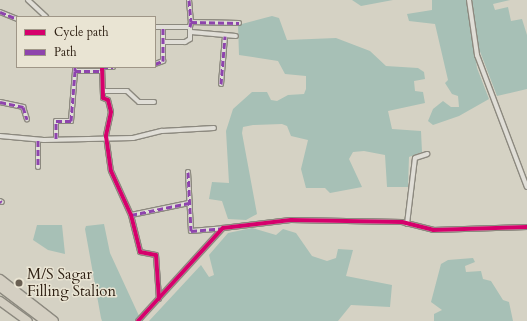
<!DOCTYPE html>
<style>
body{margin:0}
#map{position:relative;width:527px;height:321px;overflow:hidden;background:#d5d2c4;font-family:Cardo,serif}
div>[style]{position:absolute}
.water>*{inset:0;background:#a7c0b6}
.roads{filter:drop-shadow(1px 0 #8c897f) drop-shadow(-1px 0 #8c897f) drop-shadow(0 1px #8c897f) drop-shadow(0 -1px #8c897f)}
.street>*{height:4px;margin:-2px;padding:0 2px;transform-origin:2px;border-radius:2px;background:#e0ded7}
.highway>*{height:8px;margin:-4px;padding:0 4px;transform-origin:4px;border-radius:4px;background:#d4cfc2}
.quiet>*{height:3px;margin-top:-1.5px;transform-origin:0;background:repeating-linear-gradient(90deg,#8e44ad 0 6px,transparent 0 9px)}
.cycleway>*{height:4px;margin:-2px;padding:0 2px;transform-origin:2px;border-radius:2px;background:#d6006c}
.dots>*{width:11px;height:11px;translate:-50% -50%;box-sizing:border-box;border:2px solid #e9e4d3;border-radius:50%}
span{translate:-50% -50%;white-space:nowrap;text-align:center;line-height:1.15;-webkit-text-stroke:3px #e9e4d3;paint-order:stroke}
.poi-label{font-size:15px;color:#2f2114}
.left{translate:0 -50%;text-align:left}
.legend{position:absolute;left:16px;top:16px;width:140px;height:52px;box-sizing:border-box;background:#e9e4d3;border:1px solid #9f9687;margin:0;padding:5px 7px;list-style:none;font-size:12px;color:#2f2114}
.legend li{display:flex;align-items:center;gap:8px;height:20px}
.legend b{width:20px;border:1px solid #9f9687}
</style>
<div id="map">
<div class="water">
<div style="clip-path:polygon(352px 0,393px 0,361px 6px)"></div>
<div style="clip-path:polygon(432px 0,467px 0,477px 68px,489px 99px,459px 116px,433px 125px,428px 121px,433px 109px,443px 101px,451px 107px,459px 107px,458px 96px,452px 94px,445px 83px,448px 80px,435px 24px,409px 21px,407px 14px,432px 10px)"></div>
<div style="clip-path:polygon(472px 0,510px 0,493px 4px,495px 10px,508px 7px,511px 21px,522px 19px,527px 35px,527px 89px,497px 96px,476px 41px)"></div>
<div style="clip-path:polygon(272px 16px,279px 18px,287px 40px,336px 38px,370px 51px,386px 66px,418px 68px,424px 72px,425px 79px,414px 81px,415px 91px,423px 92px,425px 103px,388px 111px,392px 129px,421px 131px,422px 152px,409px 157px,408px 187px,387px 187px,385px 155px,364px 151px,353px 152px,349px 159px,362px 187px,330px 193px,325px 188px,306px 188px,301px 169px,308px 140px,291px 136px,287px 126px,282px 124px,253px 125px,243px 127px,242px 133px,257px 214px,246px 220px,228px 219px,222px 201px,209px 199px,212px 182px,229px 183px,226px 131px,233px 109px,252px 92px,267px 92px,271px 100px,277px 101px,288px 95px,304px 94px,306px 89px,306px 76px,285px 74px,278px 61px,239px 55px,238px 25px)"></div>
<div style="clip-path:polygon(104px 224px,110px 253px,140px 318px,134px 321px,102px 321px,101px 318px,85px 229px,86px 226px)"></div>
<div style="clip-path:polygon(37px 225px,62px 225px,65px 254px,48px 250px,33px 240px)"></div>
<div style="clip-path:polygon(252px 228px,276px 235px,283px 229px,296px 233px,312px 256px,327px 261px,336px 258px,338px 249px,353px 250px,346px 276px,392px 285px,390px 307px,351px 305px,338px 321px,149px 321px,201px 265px,209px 277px,214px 275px,209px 255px,228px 233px)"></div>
<div style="clip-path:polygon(473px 258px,475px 262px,465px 266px,466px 272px,481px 271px,483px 279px,491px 281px,503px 300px,509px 302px,513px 321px,434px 321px,434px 314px,442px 310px,431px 302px,441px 264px,448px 260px)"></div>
</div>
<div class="roads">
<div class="street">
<div style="left:28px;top:0;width:25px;rotate:43deg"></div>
<div style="left:189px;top:0;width:22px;rotate:85deg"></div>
<div style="left:469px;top:0;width:56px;rotate:81.7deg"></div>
<div style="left:477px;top:55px;width:141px;rotate:69.3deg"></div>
<div style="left:0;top:12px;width:18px;rotate:22deg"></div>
<div style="left:155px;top:27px;width:35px"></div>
<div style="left:190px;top:27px;width:12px;rotate:90deg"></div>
<div style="left:190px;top:39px;width:6px;rotate:149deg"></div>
<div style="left:185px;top:42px;width:21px;rotate:180deg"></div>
<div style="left:190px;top:27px;width:5px;rotate:-79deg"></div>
<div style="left:191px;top:22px;width:48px;rotate:1.2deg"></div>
<div style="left:191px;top:32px;width:45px;rotate:5.1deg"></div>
<div style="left:155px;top:64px;width:9px;rotate:-21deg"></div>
<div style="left:163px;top:61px;width:34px;rotate:-90deg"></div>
<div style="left:75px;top:67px;width:4px;rotate:90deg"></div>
<div style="left:75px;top:71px;width:26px"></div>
<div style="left:102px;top:67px;width:31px;rotate:88deg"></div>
<div style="left:103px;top:98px;width:5px;rotate:22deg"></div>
<div style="left:108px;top:100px;width:12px;rotate:76deg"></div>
<div style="left:111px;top:112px;width:25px;rotate:102deg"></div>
<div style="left:106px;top:136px;width:35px;rotate:82deg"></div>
<div style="left:111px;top:171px;width:48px;rotate:65.6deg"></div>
<div style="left:131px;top:215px;width:38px;rotate:76deg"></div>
<div style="left:140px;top:252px;width:16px;rotate:11deg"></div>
<div style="left:156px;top:255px;width:44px;rotate:86.1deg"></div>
<div style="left:102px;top:67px;width:11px"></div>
<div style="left:221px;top:84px;width:48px;rotate:-85.2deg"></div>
<div style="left:103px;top:91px;width:24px"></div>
<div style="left:127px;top:91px;width:16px;rotate:43deg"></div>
<div style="left:139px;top:102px;width:15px"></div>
<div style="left:0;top:102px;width:24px;rotate:12deg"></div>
<div style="left:23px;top:107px;width:13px;rotate:72deg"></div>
<div style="left:0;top:136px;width:44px;rotate:5.2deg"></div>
<div style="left:44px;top:140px;width:89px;rotate:-1.3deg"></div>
<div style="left:133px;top:138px;width:30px;rotate:-14deg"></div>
<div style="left:162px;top:131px;width:52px;rotate:-3.3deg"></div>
<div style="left:56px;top:139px;width:18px;rotate:-90deg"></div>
<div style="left:56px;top:121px;width:15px"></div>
<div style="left:71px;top:121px;width:50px;rotate:-85.4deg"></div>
<div style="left:38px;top:140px;width:27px;rotate:90deg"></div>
<div style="left:188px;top:172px;width:59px;rotate:87.1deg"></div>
<div style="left:191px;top:231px;width:32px;rotate:-5deg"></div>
<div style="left:0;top:201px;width:2px;rotate:27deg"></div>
<div style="left:131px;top:215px;width:59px;rotate:-11.7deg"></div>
<div style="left:407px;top:224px;width:66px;rotate:-83.1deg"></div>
<div style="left:415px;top:158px;width:13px;rotate:-18deg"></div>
<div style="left:138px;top:321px;width:126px;rotate:-47.6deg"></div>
<div style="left:223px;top:228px;width:68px;rotate:-6.7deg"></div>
<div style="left:291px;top:220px;width:111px;rotate:1deg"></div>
<div style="left:402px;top:222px;width:32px;rotate:14deg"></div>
<div style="left:433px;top:230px;width:94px;rotate:-1.8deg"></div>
</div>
<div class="highway">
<div style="left:0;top:279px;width:68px;rotate:37.9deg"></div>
<div style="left:0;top:287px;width:56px;rotate:37.1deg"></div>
<div style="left:0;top:301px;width:34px;rotate:36deg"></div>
</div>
</div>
<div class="quiet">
<div style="left:189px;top:0;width:22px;rotate:85deg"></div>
<div style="left:0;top:12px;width:18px;rotate:22deg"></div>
<div style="left:190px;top:27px;width:5px;rotate:-79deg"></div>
<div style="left:191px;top:22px;width:48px;rotate:1.2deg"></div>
<div style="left:155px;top:64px;width:9px;rotate:-21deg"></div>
<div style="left:163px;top:61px;width:34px;rotate:-90deg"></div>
<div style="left:75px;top:67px;width:4px;rotate:90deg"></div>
<div style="left:75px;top:71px;width:26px"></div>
<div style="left:101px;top:71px;width:4px;rotate:-76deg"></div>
<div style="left:102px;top:67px;width:11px"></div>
<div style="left:221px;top:84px;width:48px;rotate:-85.2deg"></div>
<div style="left:0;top:102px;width:24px;rotate:12deg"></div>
<div style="left:23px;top:107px;width:13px;rotate:72deg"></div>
<div style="left:56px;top:139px;width:18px;rotate:-90deg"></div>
<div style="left:56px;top:121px;width:15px"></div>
<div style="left:71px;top:121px;width:50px;rotate:-85.4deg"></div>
<div style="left:38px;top:140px;width:27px;rotate:90deg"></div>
<div style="left:188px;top:172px;width:59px;rotate:87.1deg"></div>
<div style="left:191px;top:231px;width:32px;rotate:-5deg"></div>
<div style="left:0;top:201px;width:2px;rotate:27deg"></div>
<div style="left:131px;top:215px;width:59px;rotate:-11.7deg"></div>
</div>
<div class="cycleway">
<div style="left:102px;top:67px;width:31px;rotate:88deg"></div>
<div style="left:103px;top:98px;width:5px;rotate:22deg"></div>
<div style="left:108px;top:100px;width:12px;rotate:76deg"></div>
<div style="left:111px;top:112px;width:25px;rotate:102deg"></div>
<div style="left:106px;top:136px;width:35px;rotate:82deg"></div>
<div style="left:111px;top:171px;width:48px;rotate:65.6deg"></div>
<div style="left:131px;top:215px;width:38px;rotate:76deg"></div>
<div style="left:140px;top:252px;width:16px;rotate:11deg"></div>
<div style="left:156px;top:255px;width:44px;rotate:86.1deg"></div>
<div style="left:138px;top:321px;width:126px;rotate:-47.6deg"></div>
<div style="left:223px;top:228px;width:68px;rotate:-6.7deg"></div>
<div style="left:291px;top:220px;width:111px;rotate:1deg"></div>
<div style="left:402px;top:222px;width:32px;rotate:14deg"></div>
<div style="left:433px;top:230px;width:94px;rotate:-1.8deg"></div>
</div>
<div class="dots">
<div style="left:19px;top:283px;background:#695f52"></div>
</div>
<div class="poi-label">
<span class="left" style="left:27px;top:283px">M/S Sagar<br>Filling Stalion</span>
</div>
<ul class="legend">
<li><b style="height:5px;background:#d6006c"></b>Cycle path</li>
<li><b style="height:5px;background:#8e44ad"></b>Path</li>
</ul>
</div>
